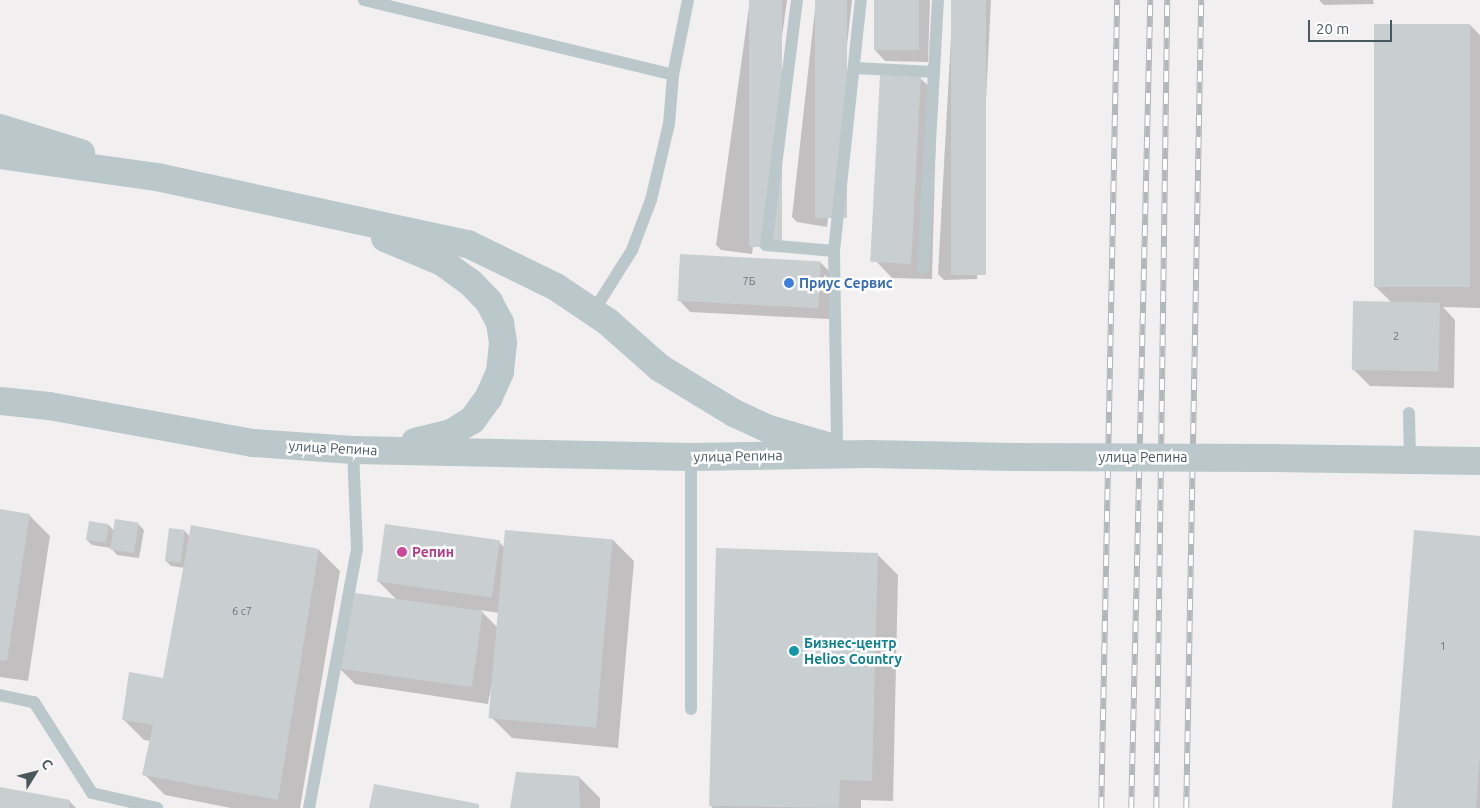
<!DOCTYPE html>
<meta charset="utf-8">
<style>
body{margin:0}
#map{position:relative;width:1480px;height:808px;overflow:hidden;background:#f2eff0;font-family:Ubuntu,sans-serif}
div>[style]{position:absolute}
.shadow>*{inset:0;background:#0003}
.building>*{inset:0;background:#c9ced1;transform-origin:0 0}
.service>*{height:12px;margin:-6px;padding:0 6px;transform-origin:6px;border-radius:6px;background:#bbc8cb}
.tertiary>*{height:28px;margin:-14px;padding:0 14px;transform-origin:14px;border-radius:14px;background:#bbc8cb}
.rail>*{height:5.5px;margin-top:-2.75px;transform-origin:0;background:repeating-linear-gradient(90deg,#fff 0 11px,#b2b7b9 0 22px);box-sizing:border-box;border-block:1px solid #b2b7b9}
.tertiary-bridge>*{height:28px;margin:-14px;padding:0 14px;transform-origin:14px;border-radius:14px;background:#bbc8cb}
.dots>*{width:14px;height:14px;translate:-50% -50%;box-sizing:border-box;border:2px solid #fff;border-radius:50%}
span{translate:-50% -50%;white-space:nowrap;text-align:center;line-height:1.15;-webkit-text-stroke:5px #fff;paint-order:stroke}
.number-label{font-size:11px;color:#687679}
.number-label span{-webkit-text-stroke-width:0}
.shop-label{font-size:14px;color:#366cbe;font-weight:700}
.left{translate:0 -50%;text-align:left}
.street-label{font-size:14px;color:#48585c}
.hotel-label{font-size:14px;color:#b23c85;font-weight:700}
.culture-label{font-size:14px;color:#0d838f;font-weight:700}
.north{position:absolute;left:10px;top:748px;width:50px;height:50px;-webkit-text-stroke:4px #fff;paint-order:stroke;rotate:54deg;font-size:14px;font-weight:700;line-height:20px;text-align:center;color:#48585c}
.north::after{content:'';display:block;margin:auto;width:18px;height:22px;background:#48585c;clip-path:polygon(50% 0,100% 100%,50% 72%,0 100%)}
.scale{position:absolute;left:1308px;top:20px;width:84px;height:22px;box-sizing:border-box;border:2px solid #48585c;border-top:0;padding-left:6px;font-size:15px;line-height:18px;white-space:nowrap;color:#48585c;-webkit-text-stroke:4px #fff;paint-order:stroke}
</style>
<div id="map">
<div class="shadow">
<div style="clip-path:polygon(750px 0,787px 0,752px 254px,721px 250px,716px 245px)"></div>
<div style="clip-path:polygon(816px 0,852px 0,827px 227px,797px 222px,792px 217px)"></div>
<div style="clip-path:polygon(875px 0,930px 0,928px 62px,885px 61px,874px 49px)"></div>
<div style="clip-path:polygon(953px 0,991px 0,977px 279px,944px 280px,938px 274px)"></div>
<div style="clip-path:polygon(1319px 0,1373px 0,1374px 4px,1324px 5px)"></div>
<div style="clip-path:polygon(1470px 25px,1480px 35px,1480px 308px,1443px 307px,1455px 320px,1454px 388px,1370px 386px,1353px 369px,1392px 303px,1375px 286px)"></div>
<div style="clip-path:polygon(920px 78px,937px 94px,932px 279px,892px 278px,876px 261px)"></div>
<div style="clip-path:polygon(821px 263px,832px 274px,829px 319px,690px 312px,679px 300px)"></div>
<div style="clip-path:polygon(0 510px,29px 515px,50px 536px,28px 681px,0 677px)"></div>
<div style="clip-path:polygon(138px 524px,144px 530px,139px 558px,117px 555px,111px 548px,92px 545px,87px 540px,109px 525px,114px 531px)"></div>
<div style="clip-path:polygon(185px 531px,190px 537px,319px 550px,340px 571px,300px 808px,231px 808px,165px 795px,144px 774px,151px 741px,144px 740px,123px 719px,164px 680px,185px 568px,171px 566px,165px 560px)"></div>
<div style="clip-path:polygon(evenodd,506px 531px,613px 540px,634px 561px,618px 748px,512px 738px,491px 717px,494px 672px,488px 704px,355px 684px,339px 668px,397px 600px,378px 581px,499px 542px,505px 548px,506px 531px,480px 610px,499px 613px,498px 628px,480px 610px)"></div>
<div style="clip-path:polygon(1480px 537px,1480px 808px,1394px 808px)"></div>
<div style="clip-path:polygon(877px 554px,898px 575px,893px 801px,861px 800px,861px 808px,713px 808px,711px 806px)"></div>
<div style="clip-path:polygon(579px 777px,600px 798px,600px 808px,511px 808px)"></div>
<div style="clip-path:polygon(0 788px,69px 801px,76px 808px,0 808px)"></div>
</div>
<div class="building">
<div style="left:749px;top:0;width:33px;height:247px"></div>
<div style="left:815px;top:0;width:32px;height:218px"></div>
<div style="left:874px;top:0;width:45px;height:50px"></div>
<div style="left:951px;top:0;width:35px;height:275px"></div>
<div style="left:1374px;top:24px;width:96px;height:263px"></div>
<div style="left:880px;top:75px;width:41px;height:187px;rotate:3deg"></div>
<div style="left:680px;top:254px;width:141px;height:47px;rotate:3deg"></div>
<div style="left:1353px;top:301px;width:87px;height:69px;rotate:1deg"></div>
<div style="clip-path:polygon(0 509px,30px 514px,7px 661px,0 660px)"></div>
<div style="left:115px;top:519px;width:24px;height:31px;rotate:9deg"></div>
<div style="left:89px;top:521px;width:20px;height:19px;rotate:9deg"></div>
<div style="left:385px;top:524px;width:116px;height:58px;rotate:8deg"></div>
<div style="clip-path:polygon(191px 525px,319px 549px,278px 800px,142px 775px,153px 725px,122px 720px,129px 672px,163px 678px)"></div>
<div style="left:169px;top:528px;width:16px;height:33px;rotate:7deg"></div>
<div style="left:505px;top:530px;width:108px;height:189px;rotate:5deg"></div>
<div style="clip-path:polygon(1414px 530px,1480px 536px,1480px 756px,1476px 808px,1392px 808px)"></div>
<div style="clip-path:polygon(716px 548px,878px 553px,872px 781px,840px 780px,839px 808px,709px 806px)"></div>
<div style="left:348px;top:592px;width:136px;height:77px;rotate:8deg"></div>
<div style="clip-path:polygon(516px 772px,579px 776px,580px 808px,510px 808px)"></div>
<div style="clip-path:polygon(374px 784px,479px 804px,479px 808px,369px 808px)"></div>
<div style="clip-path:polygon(0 787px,70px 800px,69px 808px,0 808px)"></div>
</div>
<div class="service">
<div style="left:364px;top:0;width:318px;rotate:13.6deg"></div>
<div style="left:797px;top:0;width:247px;rotate:97.2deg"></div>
<div style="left:766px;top:245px;width:68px;rotate:5deg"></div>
<div style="left:834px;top:251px;width:198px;rotate:89.1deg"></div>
<div style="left:854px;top:68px;width:80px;rotate:2.9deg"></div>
<div style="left:834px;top:251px;width:252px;rotate:-83.9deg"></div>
<div style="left:923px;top:268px;width:268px;rotate:-86.8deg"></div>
<div style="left:593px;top:312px;width:73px;rotate:-57.8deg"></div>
<div style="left:632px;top:250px;width:53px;rotate:-69.2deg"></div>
<div style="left:651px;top:200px;width:78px;rotate:-76.7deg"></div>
<div style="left:669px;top:124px;width:49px;rotate:-85.3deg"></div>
<div style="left:673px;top:75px;width:76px;rotate:-78.7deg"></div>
<div style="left:1409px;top:413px;width:47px;rotate:88.8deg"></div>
<div style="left:0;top:695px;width:35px;rotate:12deg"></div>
<div style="left:34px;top:702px;width:108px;rotate:57.5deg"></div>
<div style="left:92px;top:793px;width:67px;rotate:13deg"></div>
<div style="left:691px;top:709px;width:252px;rotate:-90deg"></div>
<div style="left:309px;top:808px;width:263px;rotate:-79.5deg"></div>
<div style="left:357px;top:549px;width:99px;rotate:-92.3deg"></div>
</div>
<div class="tertiary">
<div style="left:0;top:128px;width:85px;rotate:17.2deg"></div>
<div style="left:0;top:155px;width:159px;rotate:8deg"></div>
<div style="left:157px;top:177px;width:318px;rotate:12.2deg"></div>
<div style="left:468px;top:244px;width:98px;rotate:26deg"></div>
<div style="left:556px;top:287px;width:63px;rotate:33.9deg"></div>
<div style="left:608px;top:322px;width:69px;rotate:41.5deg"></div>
<div style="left:660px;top:368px;width:87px;rotate:31.3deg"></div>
<div style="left:734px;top:413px;width:38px;rotate:25deg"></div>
<div style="left:769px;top:429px;width:65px;rotate:16.2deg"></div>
<div style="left:385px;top:238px;width:62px;rotate:22.8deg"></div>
<div style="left:442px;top:262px;width:34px;rotate:36deg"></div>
<div style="left:470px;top:282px;width:28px;rotate:46deg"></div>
<div style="left:489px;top:302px;width:24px;rotate:62deg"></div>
<div style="left:500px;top:323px;width:20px;rotate:81deg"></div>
<div style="left:503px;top:343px;width:29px;rotate:96deg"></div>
<div style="left:500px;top:372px;width:27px;rotate:114deg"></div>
<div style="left:489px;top:397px;width:29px;rotate:126deg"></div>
<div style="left:472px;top:420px;width:25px;rotate:148deg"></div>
<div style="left:451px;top:433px;width:37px;rotate:166deg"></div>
<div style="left:0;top:401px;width:49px;rotate:5.8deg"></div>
<div style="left:49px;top:406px;width:207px;rotate:10.3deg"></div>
<div style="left:253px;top:443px;width:100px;rotate:4deg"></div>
<div style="left:353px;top:450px;width:338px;rotate:1.2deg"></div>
<div style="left:691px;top:457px;width:178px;rotate:-1deg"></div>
<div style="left:869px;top:454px;width:144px;rotate:1.2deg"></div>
<div style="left:1265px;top:458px;width:215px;rotate:0.8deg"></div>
</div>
<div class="rail">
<div style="left:1101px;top:808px;width:808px;rotate:-88.87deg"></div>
<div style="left:1131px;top:808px;width:808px;rotate:-88.65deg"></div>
<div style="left:1156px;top:808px;width:808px;rotate:-89.22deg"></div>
<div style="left:1186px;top:808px;width:808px;rotate:-88.94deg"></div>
</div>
<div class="tertiary-bridge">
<div style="left:1013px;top:457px;width:252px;rotate:0.2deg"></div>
</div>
<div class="dots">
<div style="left:789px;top:283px;background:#3f7fe0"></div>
<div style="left:402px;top:552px;background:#d1479c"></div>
<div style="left:794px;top:651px;background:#0f9aa8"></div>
</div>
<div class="number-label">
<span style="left:749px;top:281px">7Б</span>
<span style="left:1396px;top:336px">2</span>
<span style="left:242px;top:611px">6 с7</span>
<span style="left:1443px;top:646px">1</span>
</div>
<div class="shop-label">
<span class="left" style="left:799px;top:283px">Приус Сервис</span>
</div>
<div class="street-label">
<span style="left:333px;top:448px;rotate:3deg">улица Репина</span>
<span style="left:738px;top:456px;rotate:-1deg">улица Репина</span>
<span style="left:1143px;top:457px">улица Репина</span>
</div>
<div class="hotel-label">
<span class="left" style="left:412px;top:552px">Репин</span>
</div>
<div class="culture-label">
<span class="left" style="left:804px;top:651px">Бизнес-центр<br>Helios Country</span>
</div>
<div class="north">С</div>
<div class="scale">20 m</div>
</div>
